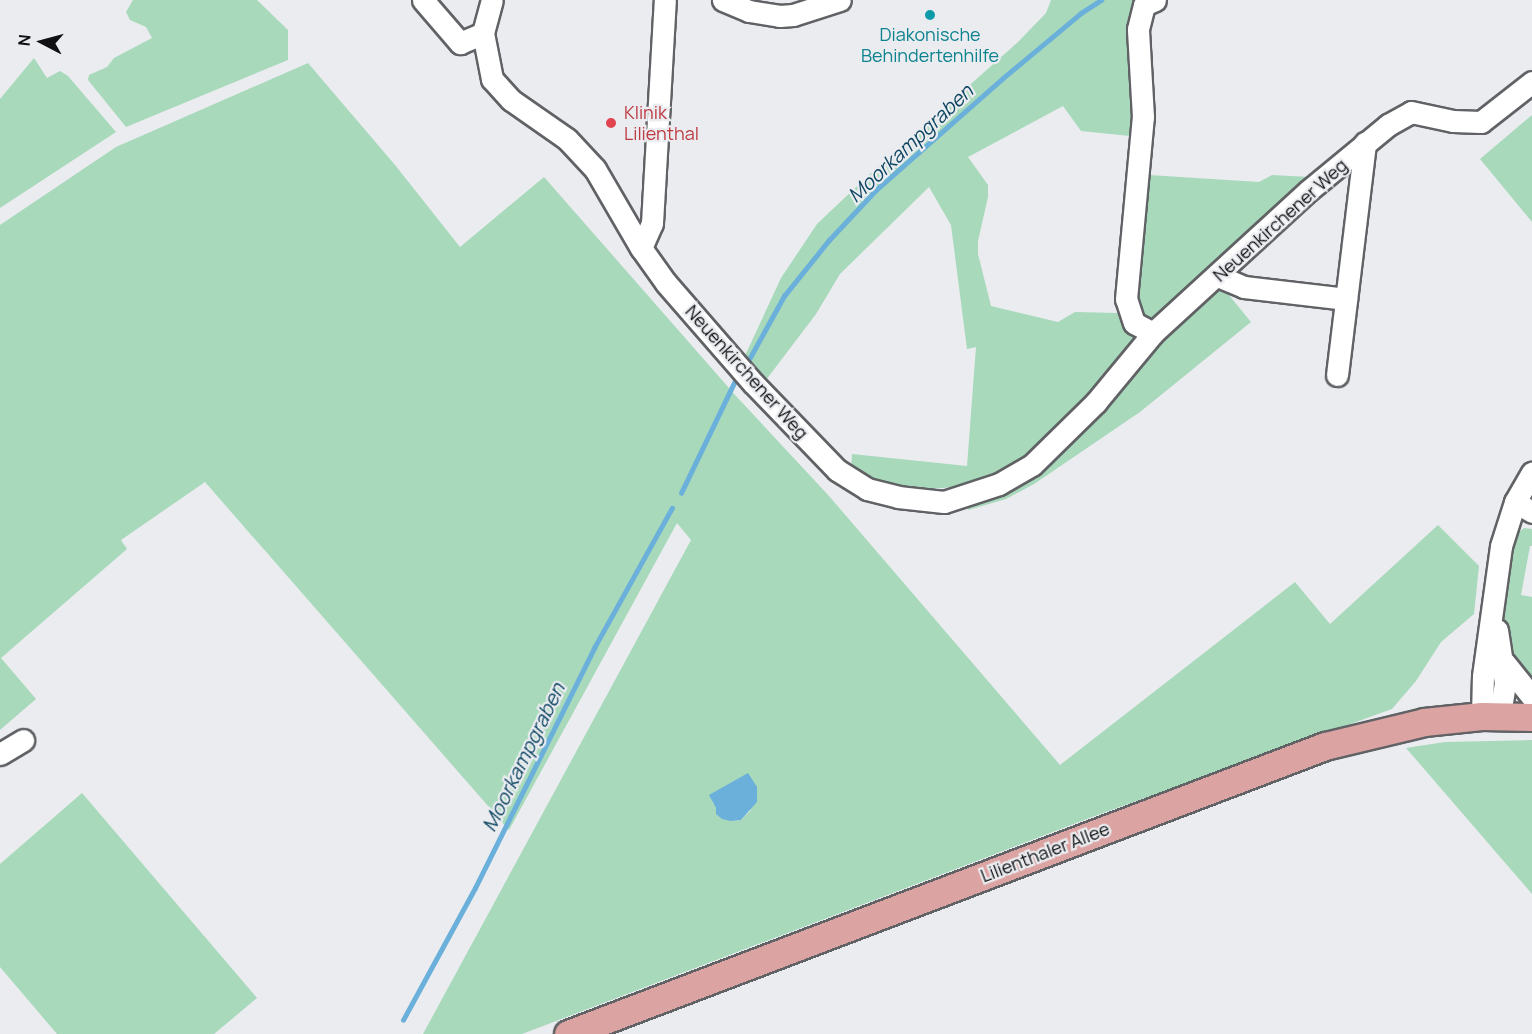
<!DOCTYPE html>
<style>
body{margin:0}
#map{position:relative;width:1532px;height:1034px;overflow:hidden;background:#eaecf0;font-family:Manrope,sans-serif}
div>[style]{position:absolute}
.green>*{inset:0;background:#a8d9bb}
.water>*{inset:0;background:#6bb0da}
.stream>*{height:4.5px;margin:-2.25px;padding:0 2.25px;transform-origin:2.25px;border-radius:2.25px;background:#6bb0da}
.roads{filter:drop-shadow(2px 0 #606265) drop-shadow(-2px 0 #606265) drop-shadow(0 2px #606265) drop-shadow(0 -2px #606265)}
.minor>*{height:21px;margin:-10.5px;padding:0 10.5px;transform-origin:10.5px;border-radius:10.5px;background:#fff}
.major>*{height:27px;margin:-13.5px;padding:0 13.5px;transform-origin:13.5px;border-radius:13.5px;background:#dba4a2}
.dots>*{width:16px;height:16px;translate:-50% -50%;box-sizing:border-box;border:3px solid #eaecf0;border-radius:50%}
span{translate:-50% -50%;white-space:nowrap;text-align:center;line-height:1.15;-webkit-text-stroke:4.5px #eaecf0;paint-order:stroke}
.culture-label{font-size:18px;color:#0d838f}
.health-label{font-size:18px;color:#be3a42}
.left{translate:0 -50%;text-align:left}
.street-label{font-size:18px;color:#101012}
.water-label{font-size:20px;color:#0e4663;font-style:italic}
.north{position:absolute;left:12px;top:12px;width:60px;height:60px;-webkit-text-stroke:4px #eaecf0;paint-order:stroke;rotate:276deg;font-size:16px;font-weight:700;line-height:24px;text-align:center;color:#101012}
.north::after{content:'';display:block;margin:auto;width:21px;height:27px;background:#101012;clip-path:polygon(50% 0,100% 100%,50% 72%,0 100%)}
</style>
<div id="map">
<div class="green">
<div style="clip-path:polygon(133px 0,257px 0,288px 30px,288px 60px,126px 127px,88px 80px,89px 75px,107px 67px,114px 58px,152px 38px,146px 27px,130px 20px,126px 12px)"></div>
<div style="clip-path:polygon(evenodd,1051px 0,1164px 0,1148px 8px,1149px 175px,1259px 182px,1272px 175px,1310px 177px,1130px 343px,1087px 396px,1028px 457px,998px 474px,964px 486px,920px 490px,880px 483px,851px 471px,852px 454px,967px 466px,976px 347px,967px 349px,951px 225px,929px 187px,840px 274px,816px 314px,766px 380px,744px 358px,781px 278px,817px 224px,873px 171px,1018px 42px,1046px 13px,1051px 0,1063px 106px,1081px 131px,1130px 136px,1118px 313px,1075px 312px,1058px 322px,991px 306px,978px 254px,978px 241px,988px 197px,988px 185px,968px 157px,1063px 106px)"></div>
<div style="clip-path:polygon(34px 58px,47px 78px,60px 71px,68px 76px,116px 132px,0 208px,0 99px)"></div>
<div style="clip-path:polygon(evenodd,308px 63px,395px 165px,460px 247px,544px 177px,736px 396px,829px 496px,1060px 765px,1295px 582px,1330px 624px,1438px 525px,1479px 566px,1474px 614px,1441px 642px,1416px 681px,1392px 709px,1092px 817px,522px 1034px,423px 1034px,691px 540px,677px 523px,509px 830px,205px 482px,121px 540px,127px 549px,1px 658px,36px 699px,0 730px,0 225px,116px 147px,308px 63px,712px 802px,751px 810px,741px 820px,731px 821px,712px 802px)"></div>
<div style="clip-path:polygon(1532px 115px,1532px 222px,1480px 159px)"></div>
<div style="clip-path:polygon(1219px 283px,1251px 322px,1140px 412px,1034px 484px,1006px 499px,968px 510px,968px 500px,1007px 488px)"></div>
<div style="clip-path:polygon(1524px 528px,1532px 529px,1532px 546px,1530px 546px,1521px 595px,1532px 597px,1532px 687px,1523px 678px,1506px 645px,1503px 624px,1504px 581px,1514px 536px)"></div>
<div style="clip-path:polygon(1532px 740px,1532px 894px,1406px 748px,1445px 742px)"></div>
<div style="clip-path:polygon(82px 793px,257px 998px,214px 1034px,57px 1034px,0 967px,0 864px)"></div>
</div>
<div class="water">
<div style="clip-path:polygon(748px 773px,757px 787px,757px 802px,741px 820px,731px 821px,722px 819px,716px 814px,716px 808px,709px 795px)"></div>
</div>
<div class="stream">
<div style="left:747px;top:363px;width:77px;rotate:-61.1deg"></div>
<div style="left:784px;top:296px;width:72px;rotate:-51.2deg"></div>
<div style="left:829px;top:240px;width:69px;rotate:-46.8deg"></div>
<div style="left:876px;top:190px;width:169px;rotate:-41.4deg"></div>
<div style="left:1003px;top:78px;width:102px;rotate:-39.8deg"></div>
<div style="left:1081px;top:13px;width:24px;rotate:-33deg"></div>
<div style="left:681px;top:493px;width:124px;rotate:-64.3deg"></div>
<div style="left:403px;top:1020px;width:150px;rotate:-61.4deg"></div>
<div style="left:475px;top:888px;width:268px;rotate:-63.6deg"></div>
<div style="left:594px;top:648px;width:160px;rotate:-60.9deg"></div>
</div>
<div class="roads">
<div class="minor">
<div style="left:423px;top:0;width:57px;rotate:49.3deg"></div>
<div style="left:460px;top:43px;width:25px;rotate:-23deg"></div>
<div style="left:483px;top:33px;width:47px;rotate:78.9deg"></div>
<div style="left:492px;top:79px;width:28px;rotate:48deg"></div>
<div style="left:511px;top:100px;width:68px;rotate:34.9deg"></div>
<div style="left:567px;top:139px;width:41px;rotate:47deg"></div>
<div style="left:595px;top:169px;width:91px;rotate:59.8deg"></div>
<div style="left:641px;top:248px;width:43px;rotate:54.5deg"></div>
<div style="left:666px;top:283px;width:133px;rotate:49deg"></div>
<div style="left:753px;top:383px;width:121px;rotate:46deg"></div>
<div style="left:837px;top:470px;width:36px;rotate:32deg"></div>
<div style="left:867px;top:489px;width:32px;rotate:14deg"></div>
<div style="left:898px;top:497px;width:46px;rotate:6.2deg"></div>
<div style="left:944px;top:502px;width:58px;rotate:-18.1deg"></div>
<div style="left:999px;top:484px;width:38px;rotate:-30deg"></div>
<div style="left:1032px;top:465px;width:90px;rotate:-44.5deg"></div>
<div style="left:1096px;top:402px;width:89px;rotate:-50.4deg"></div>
<div style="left:1153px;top:333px;width:210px;rotate:-42.5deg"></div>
<div style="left:1308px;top:191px;width:104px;rotate:-39.5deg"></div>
<div style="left:1388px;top:125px;width:26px;rotate:-29deg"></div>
<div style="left:1411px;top:112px;width:43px;rotate:12.1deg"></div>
<div style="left:1453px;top:121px;width:28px;rotate:2deg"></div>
<div style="left:1481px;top:122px;width:65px;rotate:-38.1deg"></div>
<div style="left:723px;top:0;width:28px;rotate:23deg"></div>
<div style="left:749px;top:11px;width:31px;rotate:9deg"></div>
<div style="left:780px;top:16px;width:13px;rotate:-4deg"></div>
<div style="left:793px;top:15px;width:49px;rotate:-17.7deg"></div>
<div style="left:483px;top:33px;width:34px;rotate:-75deg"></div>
<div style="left:641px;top:248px;width:27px;rotate:-66deg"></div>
<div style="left:652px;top:223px;width:223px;rotate:-86.7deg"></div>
<div style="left:1218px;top:276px;width:28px;rotate:23deg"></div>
<div style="left:1244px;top:287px;width:103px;rotate:6.7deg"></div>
<div style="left:1153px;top:333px;width:21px;rotate:-152deg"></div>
<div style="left:1134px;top:323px;width:25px;rotate:-108deg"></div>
<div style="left:1126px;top:299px;width:183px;rotate:-84.7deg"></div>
<div style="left:1143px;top:117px;width:88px;rotate:-93.3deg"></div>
<div style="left:1138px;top:29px;width:25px;rotate:-76deg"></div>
<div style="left:1144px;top:5px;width:12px;rotate:-24deg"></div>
<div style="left:1337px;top:375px;width:234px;rotate:-83.1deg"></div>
<div style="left:1515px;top:502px;width:20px;rotate:30deg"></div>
<div style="left:1497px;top:630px;width:54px;rotate:81.4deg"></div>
<div style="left:1505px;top:683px;width:33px;rotate:99deg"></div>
<div style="left:1504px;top:662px;width:45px;rotate:51.3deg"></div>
<div style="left:1482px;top:716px;width:40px;rotate:-88.6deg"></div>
<div style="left:1483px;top:676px;width:131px;rotate:-82.1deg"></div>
<div style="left:1501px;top:546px;width:46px;rotate:-72.3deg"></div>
<div style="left:1515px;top:502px;width:34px;rotate:-60deg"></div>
<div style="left:0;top:754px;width:27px;rotate:-31deg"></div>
</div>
<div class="major">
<div style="left:568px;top:1034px;width:810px;rotate:-20.83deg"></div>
<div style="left:1325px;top:746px;width:102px;rotate:-13.6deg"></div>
<div style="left:1424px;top:722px;width:58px;rotate:-5.9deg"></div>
<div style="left:1482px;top:716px;width:50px;rotate:1.1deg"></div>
</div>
</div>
<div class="dots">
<div style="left:930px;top:15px;background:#0f9aa8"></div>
<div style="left:611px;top:123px;background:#e0444e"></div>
</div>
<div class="culture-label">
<span style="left:930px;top:45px">Diakonische<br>Behindertenhilfe</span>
</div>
<div class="health-label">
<span class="left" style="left:624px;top:123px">Klinik<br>Lilienthal</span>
</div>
<div class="street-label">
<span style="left:1280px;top:220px;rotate:-42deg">Neuenkirchener Weg</span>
<span style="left:747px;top:372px;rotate:48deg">Neuenkirchener Weg</span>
<span style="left:1045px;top:852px;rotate:-21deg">Lilienthaler Allee</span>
</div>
<div class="water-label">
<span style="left:910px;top:143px;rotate:-43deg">Moorkampgraben</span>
<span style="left:523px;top:757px;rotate:-64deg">Moorkampgraben</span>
</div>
<div class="north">N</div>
</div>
